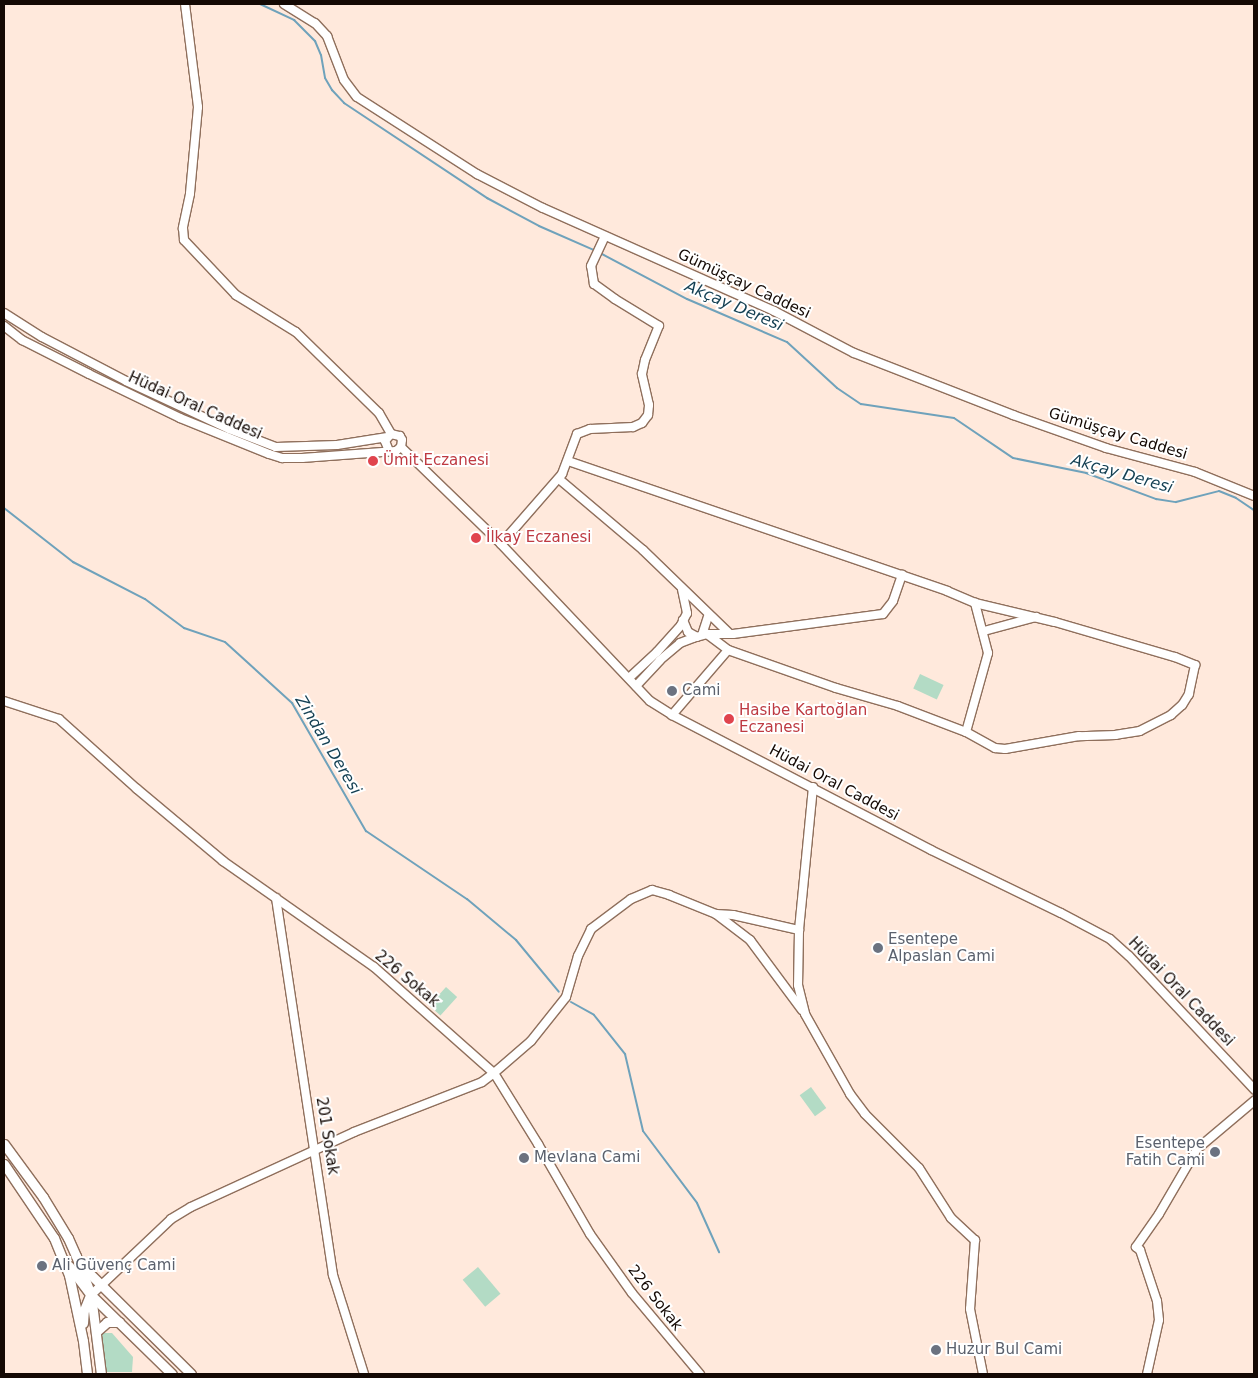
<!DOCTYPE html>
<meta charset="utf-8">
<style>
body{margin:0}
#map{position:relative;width:1258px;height:1378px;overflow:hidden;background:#ffe9dc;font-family:"DejaVu Sans",sans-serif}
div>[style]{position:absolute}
.green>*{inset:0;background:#b3dbc5;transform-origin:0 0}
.stream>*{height:2px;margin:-1px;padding:0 1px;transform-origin:1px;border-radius:1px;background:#6fa2bb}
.roads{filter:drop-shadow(1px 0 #8f6f5c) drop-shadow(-1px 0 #8f6f5c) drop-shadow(0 1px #8f6f5c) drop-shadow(0 -1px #8f6f5c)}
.minor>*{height:8px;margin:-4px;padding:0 4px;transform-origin:4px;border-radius:4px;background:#fff}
.major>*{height:9px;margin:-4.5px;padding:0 4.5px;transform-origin:4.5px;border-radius:4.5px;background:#fff}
.dots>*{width:14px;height:14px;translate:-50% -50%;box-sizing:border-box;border:2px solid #fff;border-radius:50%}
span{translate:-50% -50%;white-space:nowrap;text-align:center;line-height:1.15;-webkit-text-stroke:4px #fff;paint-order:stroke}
.street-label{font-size:15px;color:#140904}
.health-label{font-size:15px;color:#be3a42}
.left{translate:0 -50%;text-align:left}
.worship-label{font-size:15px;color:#5b616d}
.right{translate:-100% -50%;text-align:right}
.water-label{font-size:16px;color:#133f52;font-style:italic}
.frame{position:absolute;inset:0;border:5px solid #140904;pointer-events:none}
</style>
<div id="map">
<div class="green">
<div style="left:920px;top:674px;width:26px;height:16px;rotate:25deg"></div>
<div style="left:446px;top:987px;width:15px;height:25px;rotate:42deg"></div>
<div style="left:811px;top:1087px;width:26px;height:14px;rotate:54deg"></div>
<div style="left:478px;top:1267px;width:35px;height:20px;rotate:50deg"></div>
<div style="clip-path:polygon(102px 1333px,112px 1333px,133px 1357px,132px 1372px,104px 1372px)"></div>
</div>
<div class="stream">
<div style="left:260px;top:4px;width:38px;rotate:25deg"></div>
<div style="left:294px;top:20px;width:30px;rotate:45deg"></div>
<div style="left:315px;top:41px;width:15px;rotate:67deg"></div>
<div style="left:321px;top:55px;width:23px;rotate:80deg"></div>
<div style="left:325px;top:78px;width:14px;rotate:60deg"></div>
<div style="left:332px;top:90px;width:18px;rotate:47deg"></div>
<div style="left:344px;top:103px;width:172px;rotate:33.6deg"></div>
<div style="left:487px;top:198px;width:59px;rotate:28.3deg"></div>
<div style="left:539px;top:226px;width:62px;rotate:23.7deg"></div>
<div style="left:600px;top:253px;width:98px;rotate:27.9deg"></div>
<div style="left:687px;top:299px;width:109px;rotate:23.3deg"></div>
<div style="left:787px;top:342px;width:68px;rotate:42.6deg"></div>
<div style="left:837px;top:388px;width:29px;rotate:34deg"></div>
<div style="left:861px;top:404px;width:94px;rotate:8.6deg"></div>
<div style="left:954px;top:418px;width:71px;rotate:34.1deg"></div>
<div style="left:1013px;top:458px;width:75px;rotate:11.6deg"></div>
<div style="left:1086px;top:473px;width:75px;rotate:20.4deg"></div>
<div style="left:1156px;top:499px;width:20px;rotate:9deg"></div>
<div style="left:1176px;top:502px;width:44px;rotate:-14.3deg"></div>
<div style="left:1219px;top:491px;width:18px;rotate:22deg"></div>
<div style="left:1236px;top:498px;width:22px;rotate:34deg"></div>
<div style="left:4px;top:508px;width:88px;rotate:38deg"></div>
<div style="left:73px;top:562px;width:81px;rotate:27.2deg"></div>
<div style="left:145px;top:599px;width:49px;rotate:36.6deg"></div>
<div style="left:184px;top:628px;width:43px;rotate:18.9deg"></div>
<div style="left:225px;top:642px;width:91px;rotate:42.3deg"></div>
<div style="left:292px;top:703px;width:148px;rotate:60deg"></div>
<div style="left:366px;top:831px;width:122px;rotate:34deg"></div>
<div style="left:467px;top:899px;width:64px;rotate:39.9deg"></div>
<div style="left:516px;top:940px;width:67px;rotate:50.4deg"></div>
<div style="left:571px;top:1002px;width:26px;rotate:29deg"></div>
<div style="left:594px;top:1015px;width:50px;rotate:51.5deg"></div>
<div style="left:625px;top:1054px;width:79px;rotate:76.8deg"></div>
<div style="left:643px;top:1131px;width:90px;rotate:53.1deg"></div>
<div style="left:697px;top:1203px;width:54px;rotate:65.8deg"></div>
</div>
<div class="roads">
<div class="minor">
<div style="left:185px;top:4px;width:104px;rotate:82.8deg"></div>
<div style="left:198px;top:107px;width:87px;rotate:95.3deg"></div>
<div style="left:190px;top:194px;width:35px;rotate:102deg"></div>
<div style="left:183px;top:228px;width:12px;rotate:85deg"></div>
<div style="left:184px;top:240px;width:76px;rotate:46.6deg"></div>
<div style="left:236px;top:295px;width:70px;rotate:31.7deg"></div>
<div style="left:296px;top:332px;width:116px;rotate:44.3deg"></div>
<div style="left:379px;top:413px;width:24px;rotate:60deg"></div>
<div style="left:284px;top:4px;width:36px;rotate:32deg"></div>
<div style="left:315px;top:23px;width:18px;rotate:47deg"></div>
<div style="left:327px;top:36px;width:47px;rotate:68.9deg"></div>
<div style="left:344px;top:80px;width:21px;rotate:53deg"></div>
<div style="left:357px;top:97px;width:143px;rotate:32.7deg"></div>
<div style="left:477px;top:174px;width:74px;rotate:27.3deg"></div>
<div style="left:543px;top:208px;width:253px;rotate:24deg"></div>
<div style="left:774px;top:311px;width:90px;rotate:27.7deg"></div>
<div style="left:854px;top:353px;width:171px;rotate:21.3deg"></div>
<div style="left:1013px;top:415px;width:99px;rotate:19.5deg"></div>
<div style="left:1106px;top:448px;width:92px;rotate:15.1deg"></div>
<div style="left:1195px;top:472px;width:64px;rotate:22.1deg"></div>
<div style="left:4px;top:313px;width:45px;rotate:32.3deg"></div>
<div style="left:42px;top:337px;width:95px;rotate:27.6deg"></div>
<div style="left:126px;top:381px;width:114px;rotate:25deg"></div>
<div style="left:229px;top:429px;width:50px;rotate:21deg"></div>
<div style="left:276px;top:447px;width:61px;rotate:-1.9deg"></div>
<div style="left:337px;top:445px;width:51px;rotate:-9.1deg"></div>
<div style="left:4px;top:326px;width:23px;rotate:38deg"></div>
<div style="left:22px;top:340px;width:75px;rotate:26.9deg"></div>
<div style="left:89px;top:374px;width:101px;rotate:25.8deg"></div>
<div style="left:180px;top:418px;width:96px;rotate:22deg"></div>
<div style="left:269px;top:454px;width:14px;rotate:17deg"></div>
<div style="left:282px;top:458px;width:20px"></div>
<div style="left:302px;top:458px;width:94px;rotate:-4.3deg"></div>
<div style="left:396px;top:451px;width:6px;rotate:-39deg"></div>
<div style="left:401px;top:447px;width:139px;rotate:44.1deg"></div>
<div style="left:501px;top:544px;width:216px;rotate:46.5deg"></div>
<div style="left:650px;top:701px;width:26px;rotate:32deg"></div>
<div style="left:672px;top:715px;width:292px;rotate:27.5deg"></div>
<div style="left:931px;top:850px;width:144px;rotate:25.9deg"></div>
<div style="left:1061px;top:913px;width:55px;rotate:28deg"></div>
<div style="left:1110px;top:939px;width:25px;rotate:42deg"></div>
<div style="left:1129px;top:956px;width:183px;rotate:46.8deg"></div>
<div style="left:389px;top:451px;width:11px;rotate:-112deg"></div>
<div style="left:385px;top:441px;width:9px;rotate:-49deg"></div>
<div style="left:391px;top:434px;width:9px;rotate:13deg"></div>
<div style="left:400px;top:436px;width:4px;rotate:63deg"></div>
<div style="left:402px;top:440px;width:7px;rotate:98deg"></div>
<div style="left:568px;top:461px;width:401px;rotate:18.9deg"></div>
<div style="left:947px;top:591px;width:30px;rotate:23deg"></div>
<div style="left:975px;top:603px;width:82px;rotate:13.4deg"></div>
<div style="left:1055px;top:622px;width:125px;rotate:16.3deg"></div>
<div style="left:1175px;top:657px;width:22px;rotate:22deg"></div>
<div style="left:1195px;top:665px;width:30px;rotate:102deg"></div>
<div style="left:1189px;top:694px;width:13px;rotate:122deg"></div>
<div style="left:1182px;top:705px;width:15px;rotate:138deg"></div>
<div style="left:1171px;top:715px;width:35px;rotate:153deg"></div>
<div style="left:1140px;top:731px;width:24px;rotate:171deg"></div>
<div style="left:1116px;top:735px;width:37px;rotate:178deg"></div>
<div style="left:1079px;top:736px;width:75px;rotate:170deg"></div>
<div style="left:1005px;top:749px;width:10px;rotate:-174deg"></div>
<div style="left:995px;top:748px;width:33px;rotate:-151deg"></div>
<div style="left:966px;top:732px;width:73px;rotate:-159.1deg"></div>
<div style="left:898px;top:706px;width:65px;rotate:-163.8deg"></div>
<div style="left:836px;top:688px;width:114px;rotate:-160.6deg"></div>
<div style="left:728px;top:650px;width:86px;rotate:130.7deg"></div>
<div style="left:559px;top:479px;width:110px;rotate:40.2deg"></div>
<div style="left:643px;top:550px;width:120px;rotate:44deg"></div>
<div style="left:501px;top:544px;width:93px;rotate:-48.9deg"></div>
<div style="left:562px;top:474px;width:43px;rotate:-69.4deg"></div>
<div style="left:577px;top:434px;width:14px;rotate:-21deg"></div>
<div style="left:590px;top:429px;width:43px;rotate:-2.7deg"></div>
<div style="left:633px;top:427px;width:10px;rotate:-24deg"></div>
<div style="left:642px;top:423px;width:10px;rotate:-53deg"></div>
<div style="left:648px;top:415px;width:10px;rotate:-84deg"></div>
<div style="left:649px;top:405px;width:32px;rotate:-103deg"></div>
<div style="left:642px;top:374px;width:14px;rotate:-78deg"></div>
<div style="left:645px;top:360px;width:37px;rotate:-68deg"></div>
<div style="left:659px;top:326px;width:52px;rotate:-148.5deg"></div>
<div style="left:615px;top:299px;width:26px;rotate:-144deg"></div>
<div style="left:594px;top:284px;width:18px;rotate:-99deg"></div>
<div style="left:591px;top:266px;width:33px;rotate:-65deg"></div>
<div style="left:683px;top:620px;width:13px;rotate:67deg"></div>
<div style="left:688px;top:632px;width:10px;rotate:29deg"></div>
<div style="left:984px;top:631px;width:54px;rotate:-15.1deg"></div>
<div style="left:707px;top:634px;width:26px;rotate:37deg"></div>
<div style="left:702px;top:635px;width:20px;rotate:-72deg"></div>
<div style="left:629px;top:678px;width:38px;rotate:-43deg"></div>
<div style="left:657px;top:652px;width:36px;rotate:-48deg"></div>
<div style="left:681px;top:625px;width:13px;rotate:-63deg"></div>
<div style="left:687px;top:613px;width:24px;rotate:-102deg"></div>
<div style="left:636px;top:686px;width:35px;rotate:-47deg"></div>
<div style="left:660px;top:660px;width:26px;rotate:-40deg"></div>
<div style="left:680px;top:643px;width:14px;rotate:-21deg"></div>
<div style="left:693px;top:638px;width:15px;rotate:-16deg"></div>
<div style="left:707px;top:634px;width:26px"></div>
<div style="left:733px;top:634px;width:151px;rotate:-7.6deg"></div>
<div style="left:883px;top:614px;width:16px;rotate:-52deg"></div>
<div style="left:893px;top:601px;width:28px;rotate:-71deg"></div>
<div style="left:4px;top:701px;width:58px;rotate:18.1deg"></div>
<div style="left:59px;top:719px;width:105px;rotate:41.9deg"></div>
<div style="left:137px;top:789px;width:112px;rotate:39.9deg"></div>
<div style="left:223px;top:861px;width:184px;rotate:35.1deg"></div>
<div style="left:374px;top:967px;width:160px;rotate:41.5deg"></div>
<div style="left:494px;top:1073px;width:84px;rotate:58.2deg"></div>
<div style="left:538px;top:1144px;width:104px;rotate:60deg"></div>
<div style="left:590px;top:1234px;width:72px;rotate:54.6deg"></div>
<div style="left:632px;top:1293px;width:106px;rotate:50deg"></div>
<div style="left:966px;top:732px;width:82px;rotate:-74.4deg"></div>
<div style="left:988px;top:653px;width:52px;rotate:-104.6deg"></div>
<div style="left:813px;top:787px;width:144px;rotate:95.6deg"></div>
<div style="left:799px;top:930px;width:55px;rotate:91deg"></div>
<div style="left:798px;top:985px;width:30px;rotate:76deg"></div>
<div style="left:805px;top:1014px;width:92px;rotate:60.6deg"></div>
<div style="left:850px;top:1094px;width:25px;rotate:53deg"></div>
<div style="left:865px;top:1114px;width:76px;rotate:45deg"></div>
<div style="left:919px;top:1168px;width:59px;rotate:57.4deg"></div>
<div style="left:951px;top:1218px;width:33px;rotate:43deg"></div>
<div style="left:975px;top:1240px;width:69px;rotate:94.1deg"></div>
<div style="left:970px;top:1309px;width:66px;rotate:78.7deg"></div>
<div style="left:276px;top:898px;width:381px;rotate:81.4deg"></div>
<div style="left:333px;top:1275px;width:104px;rotate:72.6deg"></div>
<div style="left:716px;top:914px;width:43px;rotate:37.4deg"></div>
<div style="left:750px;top:940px;width:87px;rotate:53.4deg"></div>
<div style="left:91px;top:1295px;width:110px;rotate:-43.5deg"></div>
<div style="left:171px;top:1219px;width:23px;rotate:-31deg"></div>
<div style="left:191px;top:1207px;width:179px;rotate:-24.7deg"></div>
<div style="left:354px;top:1132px;width:137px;rotate:-21.3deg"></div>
<div style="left:482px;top:1082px;width:15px;rotate:-37deg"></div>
<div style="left:494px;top:1073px;width:49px;rotate:-40.9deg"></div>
<div style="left:531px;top:1041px;width:56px;rotate:-51.5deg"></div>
<div style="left:566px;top:997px;width:43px;rotate:-73.7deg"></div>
<div style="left:578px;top:956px;width:30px;rotate:-64deg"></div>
<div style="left:591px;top:929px;width:50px;rotate:-36.9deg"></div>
<div style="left:631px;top:899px;width:23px;rotate:-23deg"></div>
<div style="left:652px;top:890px;width:18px;rotate:16deg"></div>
<div style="left:669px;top:895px;width:51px;rotate:22deg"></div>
<div style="left:716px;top:914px;width:17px;rotate:3deg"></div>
<div style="left:733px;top:915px;width:68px;rotate:12.8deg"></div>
<div style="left:1147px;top:1374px;width:55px;rotate:-77.5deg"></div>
<div style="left:1159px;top:1320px;width:19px;rotate:-96deg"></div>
<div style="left:1157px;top:1301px;width:54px;rotate:-108.4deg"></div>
<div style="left:1140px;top:1250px;width:5px;rotate:-143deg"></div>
<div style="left:1136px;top:1247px;width:40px;rotate:-55.1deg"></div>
<div style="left:1159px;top:1214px;width:75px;rotate:-59.7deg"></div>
<div style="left:1197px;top:1149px;width:75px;rotate:-40.1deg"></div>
</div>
<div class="major">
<div style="left:4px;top:1144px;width:66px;rotate:53.7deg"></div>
<div style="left:43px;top:1197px;width:48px;rotate:58.6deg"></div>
<div style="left:68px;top:1238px;width:20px;rotate:66deg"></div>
<div style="left:76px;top:1256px;width:42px;rotate:69deg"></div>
<div style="left:91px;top:1295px;width:80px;rotate:82.8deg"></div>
<div style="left:4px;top:1164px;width:89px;rotate:56deg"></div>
<div style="left:54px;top:1238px;width:40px;rotate:68deg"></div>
<div style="left:69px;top:1275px;width:67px;rotate:78deg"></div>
<div style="left:83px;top:1341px;width:33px;rotate:83deg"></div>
<div style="left:69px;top:1266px;width:36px;rotate:53deg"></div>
<div style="left:91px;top:1295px;width:113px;rotate:44.3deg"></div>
<div style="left:83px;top:1267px;width:152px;rotate:44.7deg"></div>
<div style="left:83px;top:1323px;width:13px;rotate:-86deg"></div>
<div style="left:84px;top:1310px;width:16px;rotate:-68deg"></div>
<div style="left:97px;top:1331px;width:13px;rotate:-42deg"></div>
<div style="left:107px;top:1322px;width:12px"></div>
</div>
</div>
<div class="dots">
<div style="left:373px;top:461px;background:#e0444e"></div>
<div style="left:476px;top:538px;background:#e0444e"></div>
<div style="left:672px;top:691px;background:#6b7280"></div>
<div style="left:729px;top:719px;background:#e0444e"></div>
<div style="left:878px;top:948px;background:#6b7280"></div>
<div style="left:1215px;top:1152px;background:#6b7280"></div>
<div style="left:524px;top:1158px;background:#6b7280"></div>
<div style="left:42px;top:1266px;background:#6b7280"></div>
<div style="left:936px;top:1350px;background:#6b7280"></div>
</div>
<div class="street-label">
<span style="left:744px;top:284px;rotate:25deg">Gümüşçay Caddesi</span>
<span style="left:195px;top:406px;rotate:24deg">Hüdai Oral Caddesi</span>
<span style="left:1118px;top:434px;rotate:17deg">Gümüşçay Caddesi</span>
<span style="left:834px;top:783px;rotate:28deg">Hüdai Oral Caddesi</span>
<span style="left:407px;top:979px;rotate:40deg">226 Sokak</span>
<span style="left:1181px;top:992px;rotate:46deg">Hüdai Oral Caddesi</span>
<span style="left:327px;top:1136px;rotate:81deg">201 Sokak</span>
<span style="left:655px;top:1298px;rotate:52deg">226 Sokak</span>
</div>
<div class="health-label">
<span class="left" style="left:383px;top:461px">Ümit Eczanesi</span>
<span class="left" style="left:486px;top:538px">İlkay Eczanesi</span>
<span class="left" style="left:739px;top:719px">Hasibe Kartoğlan<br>Eczanesi</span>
</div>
<div class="worship-label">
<span class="left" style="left:682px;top:691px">Cami</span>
<span class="left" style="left:888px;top:948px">Esentepe<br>Alpaslan Cami</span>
<span class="right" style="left:1205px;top:1152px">Esentepe<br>Fatih Cami</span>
<span class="left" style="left:534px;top:1158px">Mevlana Cami</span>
<span class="left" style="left:52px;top:1266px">Ali Güvenç Cami</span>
<span class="left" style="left:946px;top:1350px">Huzur Bul Cami</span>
</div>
<div class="water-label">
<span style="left:734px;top:306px;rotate:23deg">Akçay Deresi</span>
<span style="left:1122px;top:474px;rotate:16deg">Akçay Deresi</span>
<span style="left:328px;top:745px;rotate:59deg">Zindan Deresi</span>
</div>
<div class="frame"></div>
</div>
